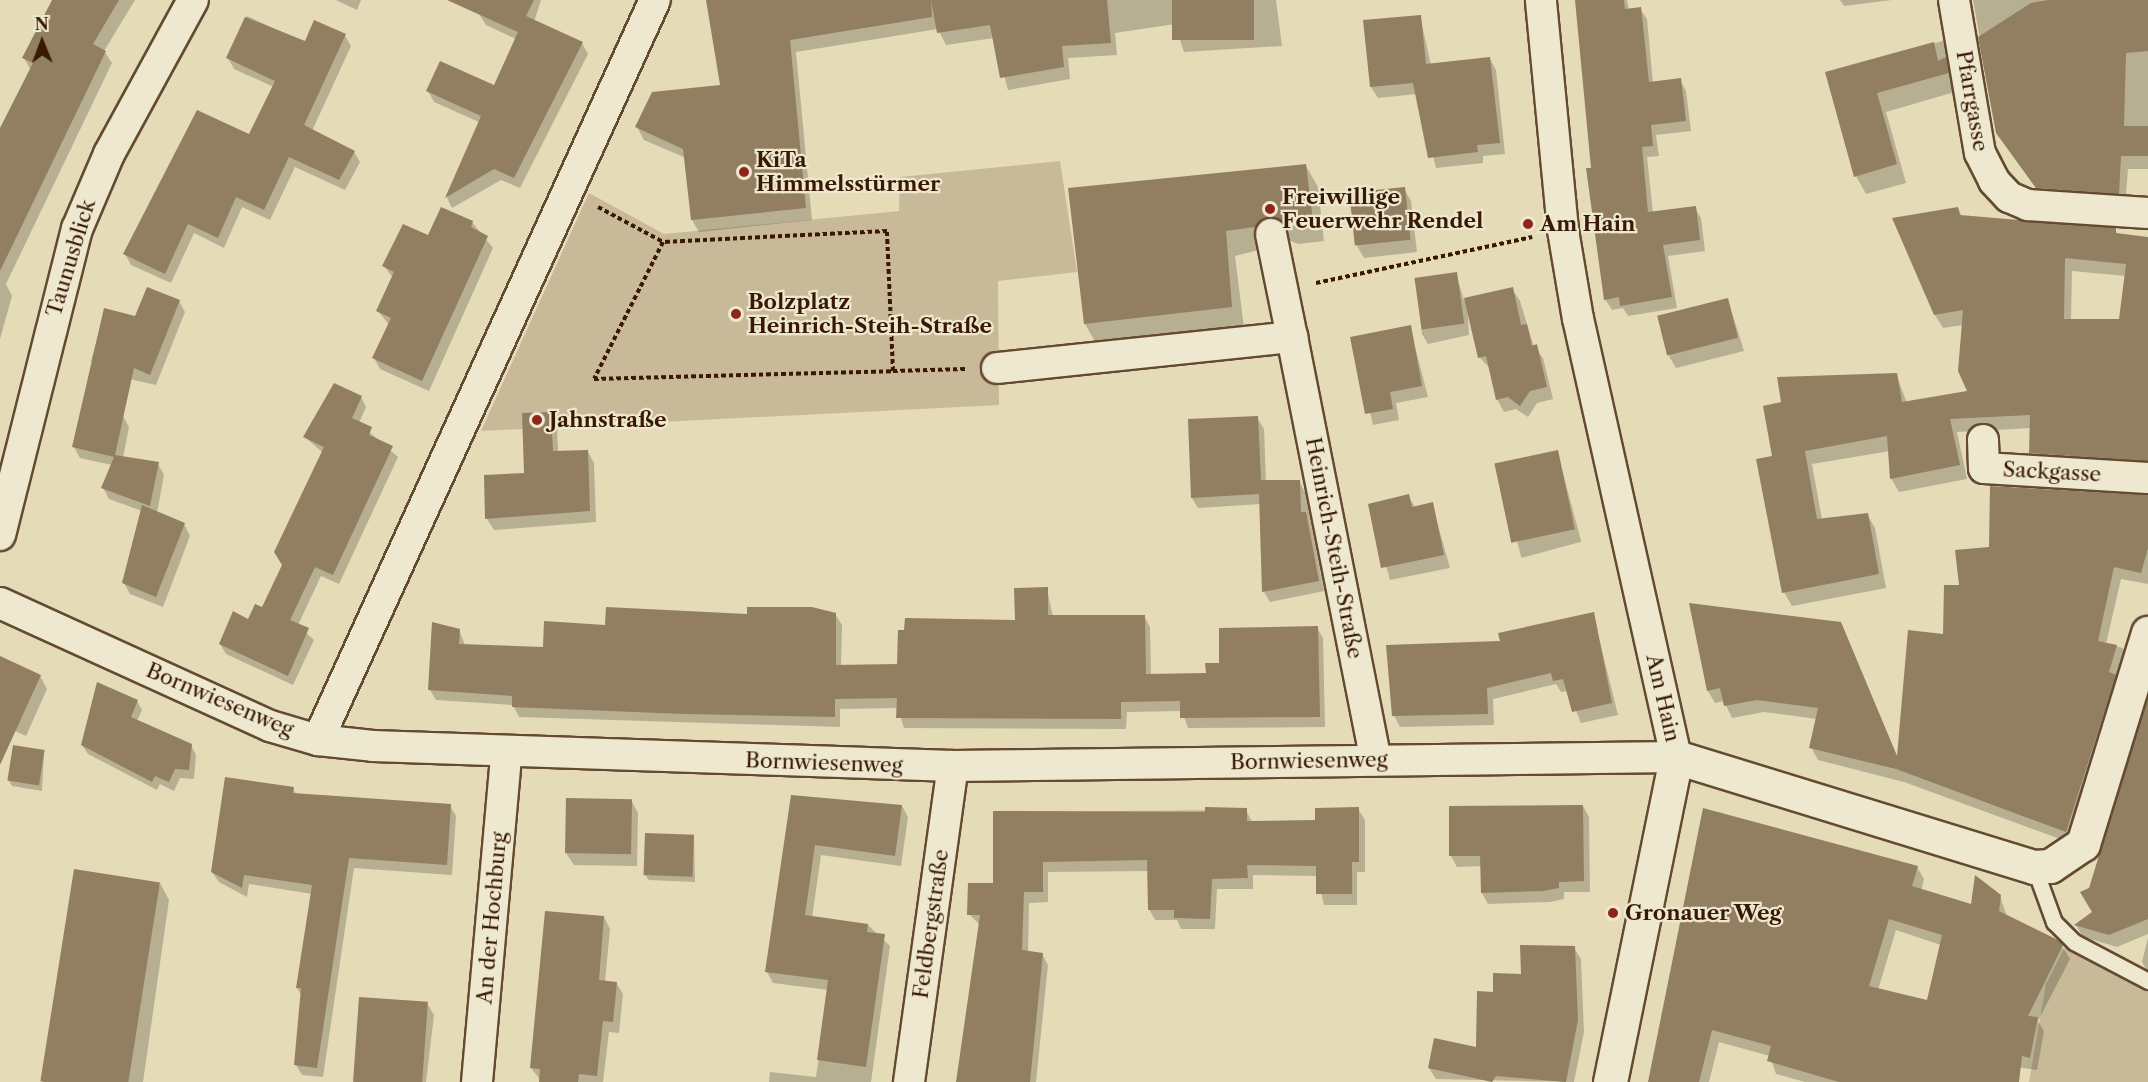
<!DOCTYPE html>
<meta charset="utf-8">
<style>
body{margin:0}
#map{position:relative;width:2148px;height:1082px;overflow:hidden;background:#e5dbb7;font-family:"Libre Caslon Text",serif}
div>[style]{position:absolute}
.green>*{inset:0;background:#c8ba98}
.shadow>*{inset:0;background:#0003;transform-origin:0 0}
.building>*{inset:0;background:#927e61;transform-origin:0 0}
.path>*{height:4px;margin-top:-2px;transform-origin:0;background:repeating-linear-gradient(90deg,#391903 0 4.5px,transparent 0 7.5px)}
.roads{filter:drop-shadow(2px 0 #644a30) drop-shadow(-2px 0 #644a30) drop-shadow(0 2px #644a30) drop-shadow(0 -2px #644a30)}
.lane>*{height:15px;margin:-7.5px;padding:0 7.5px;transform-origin:7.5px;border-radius:7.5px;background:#eee8d0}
.street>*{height:30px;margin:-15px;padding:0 15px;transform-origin:15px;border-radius:15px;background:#eee8d0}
.secondary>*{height:33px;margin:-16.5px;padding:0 16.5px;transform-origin:16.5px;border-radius:16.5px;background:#eee8d0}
.dots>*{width:16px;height:16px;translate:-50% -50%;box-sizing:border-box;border:3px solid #eee8d0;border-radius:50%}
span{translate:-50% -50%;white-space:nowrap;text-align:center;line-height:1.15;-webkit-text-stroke:4.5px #eee8d0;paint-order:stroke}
.street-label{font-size:21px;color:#391903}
.poi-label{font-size:21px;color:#391903;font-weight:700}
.left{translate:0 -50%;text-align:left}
.north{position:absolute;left:12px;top:12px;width:60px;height:60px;-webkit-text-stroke:4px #eee8d0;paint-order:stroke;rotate:359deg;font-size:16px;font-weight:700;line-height:24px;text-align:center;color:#391903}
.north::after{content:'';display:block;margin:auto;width:21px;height:27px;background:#391903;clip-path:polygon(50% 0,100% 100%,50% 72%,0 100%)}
</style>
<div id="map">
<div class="green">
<div style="clip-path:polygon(1060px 161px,1077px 272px,998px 281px,999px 405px,481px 431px,589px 193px,664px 234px,899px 211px,900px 177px)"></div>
<div style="clip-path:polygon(2066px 945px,2148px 990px,2148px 1082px,2029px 1082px,2046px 984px)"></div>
</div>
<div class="shadow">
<div style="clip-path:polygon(54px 0,135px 0,104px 51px,112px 63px,6px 284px,12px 296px,0 339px,0 131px,30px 69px,24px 58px)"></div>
<div style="clip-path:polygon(336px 0,361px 0,357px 10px)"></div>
<div style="clip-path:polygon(486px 0,541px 0,534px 22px,582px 43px,588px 54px,520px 188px,501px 180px,452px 208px,447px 198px,479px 122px,434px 102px,428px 91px,494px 87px,516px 39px,486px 25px,479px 14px)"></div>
<div style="clip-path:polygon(708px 0,1276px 0,1282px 46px,1184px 52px,1175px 24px,1115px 33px,1117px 55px,1068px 58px,1070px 79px,1008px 90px,994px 38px,946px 45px,938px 29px,796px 52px,812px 220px,699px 232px,692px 220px,686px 158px,644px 140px,637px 127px,722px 86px)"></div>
<div style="clip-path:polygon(1576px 0,1627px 0,1629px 10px,1640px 9px,1647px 19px,1653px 83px,1680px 80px,1686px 91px,1691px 131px,1656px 135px,1659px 156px,1647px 157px,1653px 213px,1695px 208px,1701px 218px,1705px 251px,1668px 256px,1677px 308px,1628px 316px,1623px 308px,1612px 310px,1605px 299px)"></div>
<div style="clip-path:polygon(1840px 0,1892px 0,1844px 6px)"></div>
<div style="clip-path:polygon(1973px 0,2148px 0,2148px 169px,2128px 169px,2125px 207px,2045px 201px,1997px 133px)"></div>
<div style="clip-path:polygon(247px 16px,306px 43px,345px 36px,351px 46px,312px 131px,354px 152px,360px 162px,345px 190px,295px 167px,270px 220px,242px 207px,224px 248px,194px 233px,171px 283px,131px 265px,125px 254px,250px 136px,274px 87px,234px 69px,228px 58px)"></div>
<div style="clip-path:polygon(1420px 16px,1431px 65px,1490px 59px,1496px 70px,1505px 154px,1483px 156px,1483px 163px,1436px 168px,1417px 94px,1378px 98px,1371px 87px,1365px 22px)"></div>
<div style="clip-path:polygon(1943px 41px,1953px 59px,1958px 91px,1886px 112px,1906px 183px,1866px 194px,1856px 176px,1827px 73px)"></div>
<div style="clip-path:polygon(1306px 166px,1318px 187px,1324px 241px,1298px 244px,1281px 237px,1267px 248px,1235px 256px,1244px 328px,1097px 345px,1085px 324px)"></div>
<div style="clip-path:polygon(1404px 189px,1411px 201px,1417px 252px,1364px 258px,1357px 246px)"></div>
<div style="clip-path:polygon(evenodd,1958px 208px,1962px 217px,2115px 230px,2118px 235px,2148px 238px,2148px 473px,2038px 467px,2030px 453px,2031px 428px,1957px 432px,1967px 479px,1899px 492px,1891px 478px,1890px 451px,1812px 464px,1822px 520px,1867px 514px,1875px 528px,1886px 588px,1792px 606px,1784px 592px,1774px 457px,1896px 374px,1907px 403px,1969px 392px,1963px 325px,1943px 328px,1935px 315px,1958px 208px,2072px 271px,2126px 276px,2121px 321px,2071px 321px,2072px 271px)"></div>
<div style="clip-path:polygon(472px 222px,493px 248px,429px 391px,380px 369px,374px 358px,389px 325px,378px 311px,393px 278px,384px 266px,429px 237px)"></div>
<div style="clip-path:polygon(1456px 274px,1464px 300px,1512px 289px,1520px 301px,1534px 347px,1543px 358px,1553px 399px,1537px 403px,1528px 417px,1516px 409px,1504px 412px,1497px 399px,1490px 368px,1479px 357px,1467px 301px,1469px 335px,1428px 344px,1422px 334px,1416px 279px)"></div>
<div style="clip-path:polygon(1728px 300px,1744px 351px,1676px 368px,1669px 356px)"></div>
<div style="clip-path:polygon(179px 301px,185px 312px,156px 385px,98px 372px,91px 361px,105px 310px,136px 318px)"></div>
<div style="clip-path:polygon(1410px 327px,1428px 397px,1396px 403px,1399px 420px,1373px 425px,1352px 338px)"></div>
<div style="clip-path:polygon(361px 397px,366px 407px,359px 423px,398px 457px,339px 584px,321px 576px,298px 625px,314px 640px,293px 685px,226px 654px,220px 644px,263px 609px,283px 566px,323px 453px,305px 437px)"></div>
<div style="clip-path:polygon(550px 413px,557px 425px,558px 452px,588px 452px,594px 463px,596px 522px,494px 530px,487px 519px,526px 475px)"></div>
<div style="clip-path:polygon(123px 416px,129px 427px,123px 458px,158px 464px,164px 475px,157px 513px,184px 524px,190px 536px,163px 607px,130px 594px,124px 583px,142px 511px,109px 499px,103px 488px,112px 465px,80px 458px,74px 447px)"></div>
<div style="clip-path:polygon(1257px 418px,1264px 429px,1266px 482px,1299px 481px,1305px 492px,1324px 591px,1270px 602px,1264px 592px,1261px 504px,1198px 508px,1192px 498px)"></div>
<div style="left:1557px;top:451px;width:94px;height:62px;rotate:75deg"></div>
<div style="clip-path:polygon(1408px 496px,1415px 507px,1432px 504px,1450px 568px,1390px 580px,1369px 505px)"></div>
<div style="clip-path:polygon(2148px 496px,2148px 584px,2121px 579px,2106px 644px,2123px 648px,2130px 661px,2074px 844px,1904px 782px,1818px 760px,1811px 747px,1817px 719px,1764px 712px,1732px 718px,1724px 701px,1715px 703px,1708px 691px,1691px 605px,1840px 623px,1898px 758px,1960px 586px,1990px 549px)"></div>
<div style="clip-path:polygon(1047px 589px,1053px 617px,1144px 616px,1150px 627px,1151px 675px,1207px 674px,1317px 628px,1323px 638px,1325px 727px,1188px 728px,1182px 711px,1127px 712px,1126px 729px,904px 728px,898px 708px,840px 709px,840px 727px,519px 717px,513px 705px,436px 700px,430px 690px,459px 630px,465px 645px,544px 649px,606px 627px,835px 614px,842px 625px,841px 667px,898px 666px,1017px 621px)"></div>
<div style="clip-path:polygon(1593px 614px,1618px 715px,1581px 723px,1568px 691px,1561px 692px,1556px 684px,1493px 699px,1494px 725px,1400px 727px,1394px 715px,1502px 643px)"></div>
<div style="clip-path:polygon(0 658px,40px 676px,47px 689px,26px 736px,0 724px)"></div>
<div style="clip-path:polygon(137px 701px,142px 710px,137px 721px,191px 745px,196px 755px,194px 779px,180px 778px,174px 791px,160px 784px,157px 790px,88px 754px,82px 745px)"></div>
<div style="clip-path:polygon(2148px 702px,2148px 934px,2117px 947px,2083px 937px,2076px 925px,2093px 912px,2090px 889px)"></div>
<div style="clip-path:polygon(44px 752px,42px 791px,12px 786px,9px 781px)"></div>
<div style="clip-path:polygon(293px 789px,297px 795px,450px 806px,456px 816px,452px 875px,354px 868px,323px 1077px,302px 1075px,296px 1065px,302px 996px,297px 988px,312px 894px,249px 884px,247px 897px,219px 882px,212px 872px)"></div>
<div style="clip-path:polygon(792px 797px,902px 806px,908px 817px,901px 866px,821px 855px,812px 918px,868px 925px,890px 946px,871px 1082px,769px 1082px,770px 1072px,816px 1077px,829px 990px,773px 983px,767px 972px)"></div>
<div style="clip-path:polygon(631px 800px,638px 813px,637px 866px,574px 865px,566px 853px)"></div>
<div style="clip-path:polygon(1583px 806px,1589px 817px,1590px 892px,1564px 892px,1564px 899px,1550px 902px,1488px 904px,1482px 893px,1482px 866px,1457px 867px,1451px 856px)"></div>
<div style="clip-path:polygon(1358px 809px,1365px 820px,1365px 872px,1357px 872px,1357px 905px,1324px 905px,1317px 876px,1253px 875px,1253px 889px,1217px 889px,1215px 929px,1181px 929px,1177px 920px,1155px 920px,1149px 909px,1149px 871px,1048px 872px,1048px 902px,1029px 903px,1028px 952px,1042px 954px,1048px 965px,1036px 1082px,958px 1082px,980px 925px,969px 914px,995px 885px,994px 812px,1246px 810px,1252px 822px,1317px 821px)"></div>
<div style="clip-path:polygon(evenodd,1705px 810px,1917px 867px,1924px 879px,1921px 891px,1972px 906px,2000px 896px,2007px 917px,2062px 946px,2070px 959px,2038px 1021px,2044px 1031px,2037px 1070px,2010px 1066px,2007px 1082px,1805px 1082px,1776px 1074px,1770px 1056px,1719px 1042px,1709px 1082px,1649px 1082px,1705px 810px,1896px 930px,1941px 945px,1928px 1002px,1878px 990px,1896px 930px)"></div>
<div style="clip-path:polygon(694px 836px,695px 882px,649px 880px,645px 875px)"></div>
<div style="clip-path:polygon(160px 883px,169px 900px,143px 1082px,44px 1082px)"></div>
<div style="clip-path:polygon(604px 917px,610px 929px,605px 982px,616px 983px,623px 994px,619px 1033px,609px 1032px,603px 1082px,542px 1082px,531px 1068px)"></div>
<div style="clip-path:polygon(2148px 938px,2148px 973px,2142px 962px)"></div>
<div style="clip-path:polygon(1574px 948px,1581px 959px,1584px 1032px,1574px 1082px,1436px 1079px,1429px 1068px,1478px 1048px,1495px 994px)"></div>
<div style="clip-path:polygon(427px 1003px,434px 1015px,426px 1082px,353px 1082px)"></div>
</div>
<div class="building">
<div style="clip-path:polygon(52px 0,119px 0,93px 44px,106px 51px,0 271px,0 128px,33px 63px,22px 58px)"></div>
<div style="clip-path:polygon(447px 0,534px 0,526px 16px,583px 42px,514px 178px,494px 169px,445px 198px,481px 116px,426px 91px,440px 61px,494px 85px,518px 32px)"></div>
<div style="clip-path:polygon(706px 0,931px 0,932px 17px,790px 40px,806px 208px,691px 220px,683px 149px,635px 127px,652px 92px,720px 85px)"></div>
<div style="clip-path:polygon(931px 0,1107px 0,1111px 43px,1062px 46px,1064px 67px,1000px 78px,990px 25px,937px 33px)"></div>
<div style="left:1172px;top:0;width:82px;height:40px"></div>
<div style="clip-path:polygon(1575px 0,1624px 0,1625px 9px,1641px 7px,1649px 82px,1681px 78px,1686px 121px,1651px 125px,1653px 146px,1642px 147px,1648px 212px,1696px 206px,1700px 240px,1663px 245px,1672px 297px,1620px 306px,1619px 297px,1604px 300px,1586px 168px,1591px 168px)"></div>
<div style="clip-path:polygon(2048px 0,2148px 0,2148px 51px,2126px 53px,2124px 126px,2148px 126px,2148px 156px,2121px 156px,2119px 194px,2036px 188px,1996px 133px,1978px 37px,2031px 3px)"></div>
<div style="clip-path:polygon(1421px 15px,1426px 64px,1490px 57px,1500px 143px,1477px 145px,1478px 152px,1428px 158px,1413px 83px,1370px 87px,1363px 20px)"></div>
<div style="clip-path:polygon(245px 17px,305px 41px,314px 20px,346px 34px,304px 125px,355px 151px,339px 180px,289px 157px,264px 210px,236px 197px,218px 238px,188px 224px,165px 274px,123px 254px,197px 110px,249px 134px,275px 81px,226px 58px)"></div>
<div style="clip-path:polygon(1934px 42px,1938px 61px,1946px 57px,1949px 73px,1877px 93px,1897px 164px,1854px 177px,1825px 72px)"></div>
<div style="clip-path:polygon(1306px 164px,1313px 221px,1285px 224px,1268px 217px,1255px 227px,1226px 231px,1232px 307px,1084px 324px,1068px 188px)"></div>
<div style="left:1405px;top:187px;width:53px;height:56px;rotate:84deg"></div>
<div style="clip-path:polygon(441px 207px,473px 221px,471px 227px,488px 236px,422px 381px,372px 358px,391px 318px,376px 311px,394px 272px,382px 266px,403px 224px,428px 235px)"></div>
<div style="clip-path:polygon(evenodd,1958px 207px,1960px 215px,2116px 228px,2116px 233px,2148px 237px,2148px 461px,2029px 453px,2030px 415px,1950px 419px,1960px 465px,1890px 479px,1887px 436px,1805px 451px,1817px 519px,1868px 513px,1879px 574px,1782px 593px,1756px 459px,1772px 456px,1763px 406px,1781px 402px,1777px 377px,1897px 373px,1902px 402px,1967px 391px,1958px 371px,1963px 310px,1934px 315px,1892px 218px,1958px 207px,2065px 258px,2126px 264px,2119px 319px,2064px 319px,2065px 258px)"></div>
<div style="left:1457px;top:272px;width:52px;height:43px;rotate:82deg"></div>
<div style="clip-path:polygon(147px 287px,180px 300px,150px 375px,134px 368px,115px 455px,159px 462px,150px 506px,101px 488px,114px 457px,72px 447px,104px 308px,135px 316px)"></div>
<div style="clip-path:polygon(1513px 287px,1521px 325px,1527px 324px,1532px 346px,1537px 344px,1547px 387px,1530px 391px,1520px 406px,1508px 397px,1496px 400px,1486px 356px,1478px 358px,1464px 298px)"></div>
<div style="left:1728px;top:298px;width:41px;height:73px;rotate:76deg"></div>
<div style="clip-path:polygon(1411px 325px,1422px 386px,1390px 392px,1393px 409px,1365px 414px,1350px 337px)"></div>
<div style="clip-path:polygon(334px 383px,362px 396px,352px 418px,372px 427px,369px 435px,393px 446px,333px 575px,315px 567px,290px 620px,309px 628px,288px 676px,219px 644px,233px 611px,248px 619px,255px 604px,262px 607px,282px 565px,274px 552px,324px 447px,303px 437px)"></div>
<div style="clip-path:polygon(551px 412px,553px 451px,588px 450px,590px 511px,485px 519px,484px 475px,524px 473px,522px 413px)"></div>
<div style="clip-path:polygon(1258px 416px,1261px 480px,1300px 480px,1301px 512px,1306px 512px,1319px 581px,1262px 592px,1259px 494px,1191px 498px,1188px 419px)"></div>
<div style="left:1558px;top:450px;width:81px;height:65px;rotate:78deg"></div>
<div style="clip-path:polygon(1990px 486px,2148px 495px,2148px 548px,2141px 573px,2114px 567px,2098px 641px,2117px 645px,2109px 672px,2116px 675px,2066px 832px,1896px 769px,1809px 748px,1818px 708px,1757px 700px,1724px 706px,1720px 688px,1707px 691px,1689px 603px,1841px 622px,1897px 756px,1908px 630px,1943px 634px,1944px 585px,1959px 585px,1955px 550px,1989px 547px)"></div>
<div style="clip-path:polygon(1409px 494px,1412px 507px,1433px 502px,1444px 555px,1381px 568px,1368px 504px)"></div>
<div style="clip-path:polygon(142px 505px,185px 523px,156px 597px,122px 583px)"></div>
<div style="clip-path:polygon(1048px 587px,1048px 615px,1145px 615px,1146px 674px,1206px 673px,1205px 663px,1219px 663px,1219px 628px,1318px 626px,1320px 717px,1180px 718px,1180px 701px,1121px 702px,1121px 719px,896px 718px,897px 698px,835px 699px,835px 717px,684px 714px,512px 707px,512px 696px,428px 690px,432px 622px,460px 629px,459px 644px,543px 647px,544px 621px,605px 625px,606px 607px,747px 614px,747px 607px,812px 607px,836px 613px,836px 665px,897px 664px,898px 630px,904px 630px,905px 618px,1015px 620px,1014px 588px)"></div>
<div style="clip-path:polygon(1594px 612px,1612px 703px,1572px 712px,1563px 679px,1553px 681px,1551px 673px,1487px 688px,1488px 714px,1392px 716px,1386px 645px,1500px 641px,1498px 633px)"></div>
<div style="clip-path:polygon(0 656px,41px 675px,0 765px)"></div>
<div style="clip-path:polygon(97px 682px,138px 700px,131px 717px,192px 744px,189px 770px,175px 769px,169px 782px,155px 776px,152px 782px,81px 745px)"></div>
<div style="clip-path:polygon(2148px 697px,2148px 919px,2109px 935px,2074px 925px,2092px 912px,2080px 892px,2089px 888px)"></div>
<div style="left:13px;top:745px;width:32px;height:36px;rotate:9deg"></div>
<div style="clip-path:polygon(225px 777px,294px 787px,293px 793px,451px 804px,447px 865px,349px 858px,317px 1068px,294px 1065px,301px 988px,296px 988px,312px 885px,244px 875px,242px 888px,211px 872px)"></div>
<div style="clip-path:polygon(791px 795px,902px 805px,895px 856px,815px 845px,805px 915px,868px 924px,867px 932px,885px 934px,866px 1067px,817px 1060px,828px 980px,765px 972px)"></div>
<div style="left:566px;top:798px;width:66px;height:55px;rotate:1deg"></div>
<div style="clip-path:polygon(1583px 805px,1584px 881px,1559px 882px,1559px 888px,1543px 891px,1481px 893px,1480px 856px,1449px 856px,1449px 806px)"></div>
<div style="clip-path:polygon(1205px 807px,1247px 808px,1247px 821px,1315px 820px,1315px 808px,1359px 807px,1359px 862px,1352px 862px,1352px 894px,1316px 894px,1316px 866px,1247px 865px,1248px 878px,1212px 879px,1210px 919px,1174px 918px,1174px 910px,1148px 910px,1147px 860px,1043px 862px,1043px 892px,1024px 892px,1022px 950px,1043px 953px,1030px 1082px,956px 1082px,980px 915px,967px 915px,968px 883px,993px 883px,993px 811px,1205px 812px)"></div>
<div style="clip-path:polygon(evenodd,1703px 808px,1918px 866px,1912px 886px,1971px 904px,1975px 875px,2001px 895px,1999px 911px,2060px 941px,2063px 945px,2028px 1016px,2038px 1017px,2030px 1058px,2022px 1056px,2019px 1082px,1839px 1082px,1767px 1061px,1771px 1046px,1712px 1030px,1699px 1082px,1648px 1082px,1703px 808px,1889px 919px,1942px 935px,1927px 1000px,1869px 986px,1889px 919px)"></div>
<div style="left:645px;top:833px;width:49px;height:42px;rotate:2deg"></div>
<div style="left:74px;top:869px;width:87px;height:215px;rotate:9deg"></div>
<div style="clip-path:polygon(545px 911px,604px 916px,599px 980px,617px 982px,613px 1022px,603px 1021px,597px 1076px,579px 1074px,578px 1082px,539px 1082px,540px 1069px,530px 1068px)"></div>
<div style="clip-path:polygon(1520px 945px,1575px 946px,1578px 1020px,1566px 1082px,1496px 1076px,1492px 1082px,1428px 1068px,1434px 1038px,1476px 1047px,1477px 991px,1493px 992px,1493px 973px,1521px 974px)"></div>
<div style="left:359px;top:997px;width:69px;height:85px;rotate:4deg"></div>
</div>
<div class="path">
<div style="left:598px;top:207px;width:74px;rotate:28.3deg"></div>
<div style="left:1316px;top:283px;width:221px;rotate:-12deg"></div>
<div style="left:893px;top:371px;width:140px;rotate:-92.5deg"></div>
<div style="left:887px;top:231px;width:224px;rotate:177.2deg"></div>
<div style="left:663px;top:242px;width:153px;rotate:116.7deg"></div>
<div style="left:594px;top:379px;width:299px;rotate:-1.5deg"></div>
<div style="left:893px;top:371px;width:72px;rotate:-1.6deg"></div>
</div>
<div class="roads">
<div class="lane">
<div style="left:2034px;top:867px;width:59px;rotate:70deg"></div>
<div style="left:2054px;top:922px;width:28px;rotate:45deg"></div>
<div style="left:2074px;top:942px;width:84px;rotate:27.8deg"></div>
</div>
<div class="street">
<div style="left:1954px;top:0;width:155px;rotate:80.4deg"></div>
<div style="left:1980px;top:153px;width:31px;rotate:63deg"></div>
<div style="left:1994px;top:181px;width:22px;rotate:47deg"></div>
<div style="left:2009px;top:197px;width:21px;rotate:23deg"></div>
<div style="left:2028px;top:205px;width:120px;rotate:3.8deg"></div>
<div style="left:1271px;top:234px;width:105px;rotate:78.5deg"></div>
<div style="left:997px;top:368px;width:297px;rotate:-6deg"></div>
<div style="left:1292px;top:337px;width:431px;rotate:78.8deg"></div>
<div style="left:1983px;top:440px;width:28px;rotate:88deg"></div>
<div style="left:1984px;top:468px;width:164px;rotate:3.5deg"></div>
<div style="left:0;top:535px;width:316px;rotate:-75.9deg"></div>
<div style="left:77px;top:229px;width:82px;rotate:-66.9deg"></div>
<div style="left:109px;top:154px;width:175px;rotate:-61.4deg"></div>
<div style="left:0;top:603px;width:297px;rotate:24.5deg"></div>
<div style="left:270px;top:726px;width:50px;rotate:16.3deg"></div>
<div style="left:318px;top:740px;width:55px;rotate:6.2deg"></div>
<div style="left:373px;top:746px;width:580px;rotate:1.97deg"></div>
<div style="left:953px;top:766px;width:723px;rotate:-0.71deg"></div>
<div style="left:1676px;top:757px;width:449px;rotate:-102.6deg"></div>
<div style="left:1578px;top:319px;width:90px;rotate:-99.6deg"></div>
<div style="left:1563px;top:230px;width:231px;rotate:-95.5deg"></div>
<div style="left:318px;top:740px;width:813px;rotate:-65.52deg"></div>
<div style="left:477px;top:1082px;width:329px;rotate:-84.9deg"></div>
<div style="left:909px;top:1082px;width:319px;rotate:-82.1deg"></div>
</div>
<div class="secondary">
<div style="left:1610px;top:1082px;width:332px;rotate:-78.5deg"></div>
<div style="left:1676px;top:757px;width:375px;rotate:17.1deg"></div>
<div style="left:2034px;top:867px;width:16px;rotate:-4deg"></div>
<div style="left:2050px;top:866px;width:40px;rotate:-34deg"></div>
<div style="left:2083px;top:844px;width:221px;rotate:-72.9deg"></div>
</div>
</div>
<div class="dots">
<div style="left:744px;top:172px;background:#8f2418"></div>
<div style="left:1270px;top:209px;background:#8f2418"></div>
<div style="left:1528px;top:224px;background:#8f2418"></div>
<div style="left:736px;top:314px;background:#8f2418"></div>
<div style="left:537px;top:420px;background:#8f2418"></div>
<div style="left:1613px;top:913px;background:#8f2418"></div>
</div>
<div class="street-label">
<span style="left:1972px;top:101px;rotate:80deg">Pfarrgasse</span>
<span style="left:71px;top:258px;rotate:-73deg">Taunusblick</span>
<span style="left:2052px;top:472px;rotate:3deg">Sackgasse</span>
<span style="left:1334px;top:548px;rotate:79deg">Heinrich-Steih-Straße</span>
<span style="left:1663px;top:698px;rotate:77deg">Am Hain</span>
<span style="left:220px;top:700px;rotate:23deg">Bornwiesenweg</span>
<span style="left:1309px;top:761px;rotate:-1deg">Bornwiesenweg</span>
<span style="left:824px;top:763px;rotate:2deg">Bornwiesenweg</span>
<span style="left:492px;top:918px;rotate:-85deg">An der Hochburg</span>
<span style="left:931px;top:924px;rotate:-82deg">Feldbergstraße</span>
</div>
<div class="poi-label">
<span class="left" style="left:756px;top:172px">KiTa<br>Himmelsstürmer</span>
<span class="left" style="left:1282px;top:209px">Freiwillige<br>Feuerwehr Rendel</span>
<span class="left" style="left:1540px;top:224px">Am Hain</span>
<span class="left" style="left:748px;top:314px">Bolzplatz<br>Heinrich-Steih-Straße</span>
<span class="left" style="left:549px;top:420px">Jahnstraße</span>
<span class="left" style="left:1625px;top:913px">Gronauer Weg</span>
</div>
<div class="north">N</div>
</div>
